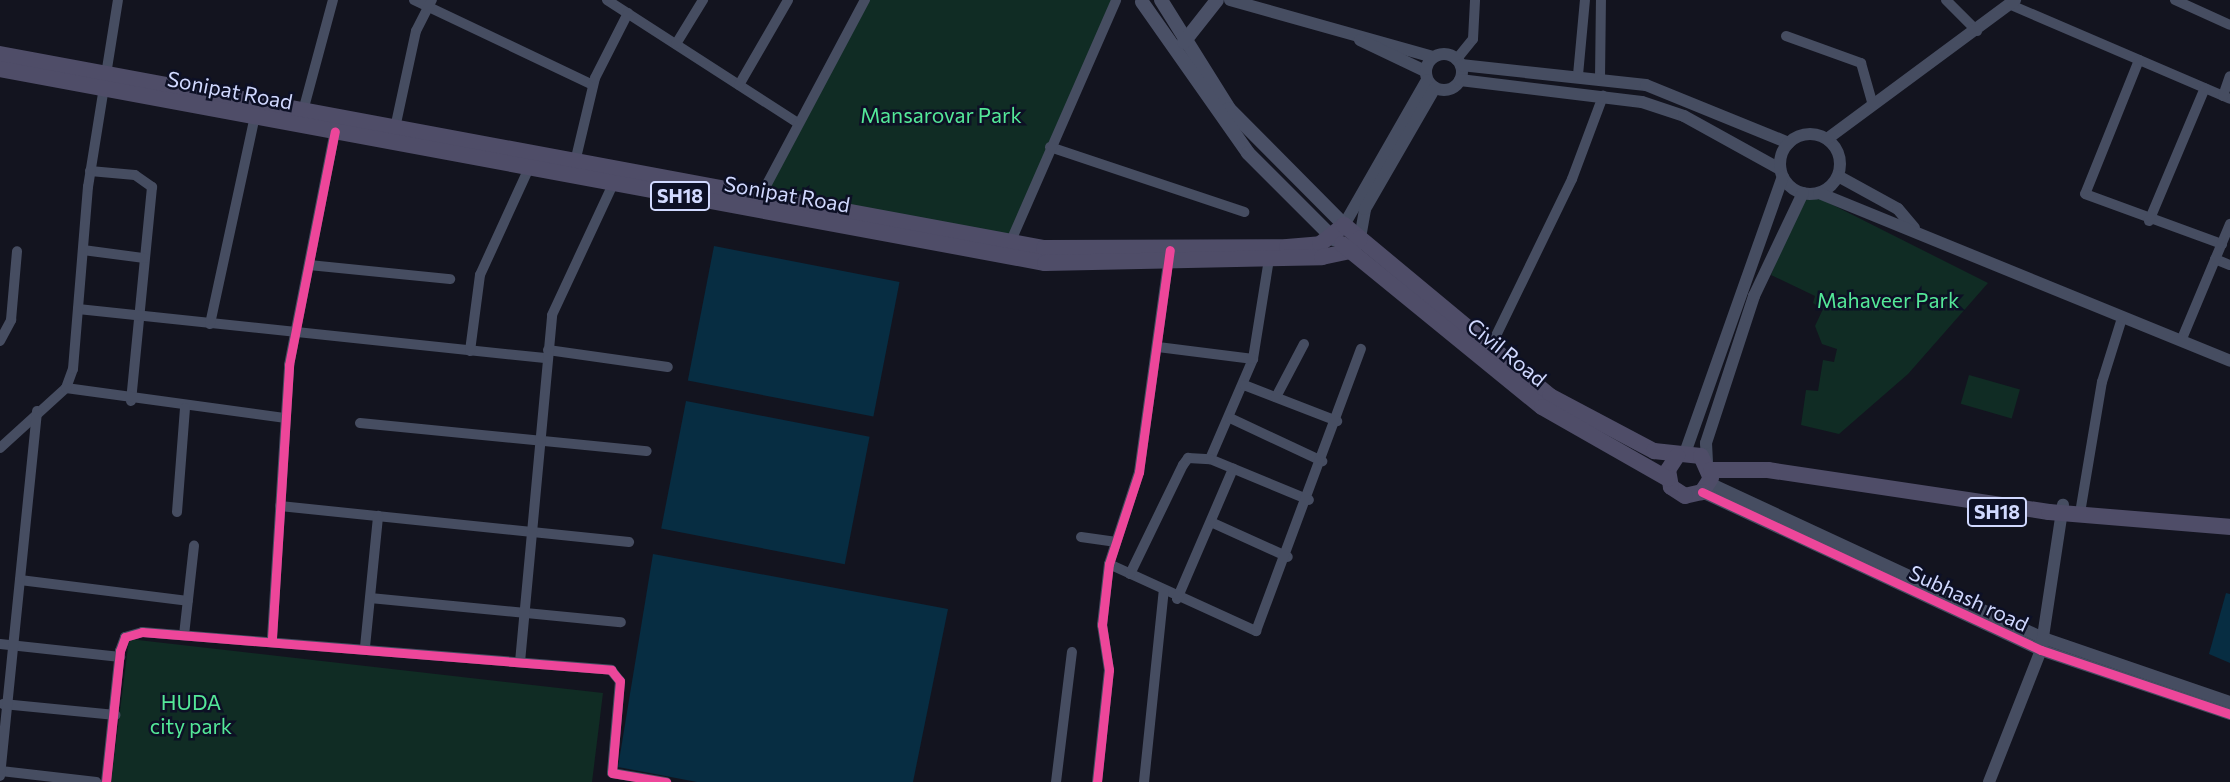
<!DOCTYPE html>
<style>
body{margin:0}
#map{position:relative;width:2230px;height:782px;overflow:hidden;background:#13141f;font-family:Commissioner,sans-serif}
div>[style]{position:absolute}
.green>*{inset:0;background:#102c24;transform-origin:0 0}
.water>*{inset:0;background:#072d42;transform-origin:0 0}
.minor>*{height:10px;margin:-5px;padding:0 5px;transform-origin:5px;border-radius:5px;background:#464d61}
.tertiary>*{height:12px;margin:-6px;padding:0 6px;transform-origin:6px;border-radius:6px;background:#464d61}
.tertiary>.ring{margin:-6px;padding:0;box-sizing:content-box;background:none;border:12px solid #464d61;border-radius:50%}
.secondary>*{height:14px;margin:-7px;padding:0 7px;transform-origin:7px;border-radius:7px;background:#4a5066}
.primary>*{height:16px;margin:-8px;padding:0 8px;transform-origin:8px;border-radius:8px;background:#4f4d68}
.cycleway>*{height:9px;margin:-4.5px;padding:0 4.5px;transform-origin:4.5px;border-radius:4.5px;background:#ed469a}
span{translate:-50% -50%;white-space:nowrap;text-align:center;line-height:1.15;-webkit-text-stroke:5px #0d1025;paint-order:stroke}
.shield-label span{padding:2px 5px;background:#0d1025;border:2px solid;border-radius:5px;-webkit-text-stroke-width:0}
.shield-label{font-size:19px;color:#d1d9ff;font-weight:700}
.street-label{font-size:21px;color:#d1d9ff}
.park-label{font-size:21px;color:#54e898}
</style>
<div id="map">
<div class="green">
<div style="clip-path:polygon(868px 0,1114px 0,1011px 245px,761px 198px)"></div>
<div style="clip-path:polygon(1817px 197px,1988px 283px,1908px 374px,1839px 434px,1801px 425px,1806px 390px,1818px 391px,1823px 360px,1834px 362px,1837px 349px,1822px 344px,1815px 326px,1823px 309px,1813px 303px,1815px 296px,1771px 275px,1800px 201px)"></div>
<div style="left:1969px;top:375px;width:53px;height:30px;rotate:16deg"></div>
<div style="clip-path:polygon(129px 639px,603px 693px,592px 782px,111px 782px)"></div>
</div>
<div class="water">
<div style="left:714px;top:246px;width:189px;height:137px;rotate:11deg"></div>
<div style="left:686px;top:401px;width:187px;height:130px;rotate:11deg"></div>
<div style="clip-path:polygon(653px 554px,948px 609px,913px 782px,697px 782px,618px 767px)"></div>
<div style="clip-path:polygon(2226px 593px,2230px 594px,2230px 663px,2209px 654px)"></div>
</div>
<div class="minor">
<div style="left:414px;top:0;width:198px;rotate:25.4deg"></div>
<div style="left:607px;top:0;width:225px;rotate:32.8deg"></div>
<div style="left:1946px;top:0;width:44px;rotate:45deg"></div>
<div style="left:2175px;top:0;width:60px;rotate:24.4deg"></div>
<div style="left:2011px;top:5px;width:238px;rotate:23.2deg"></div>
<div style="left:1786px;top:36px;width:80px;rotate:19.8deg"></div>
<div style="left:1861px;top:63px;width:41px;rotate:74.2deg"></div>
<div style="left:676px;top:44px;width:52px;rotate:-58.5deg"></div>
<div style="left:1456px;top:60px;width:27px;rotate:-51deg"></div>
<div style="left:1473px;top:39px;width:39px;rotate:-87deg"></div>
<div style="left:2139px;top:60px;width:144px;rotate:111.9deg"></div>
<div style="left:2085px;top:194px;width:146px;rotate:20.1deg"></div>
<div style="left:1578px;top:75px;width:75px;rotate:-84.7deg"></div>
<div style="left:1600px;top:78px;width:78px;rotate:-89.3deg"></div>
<div style="left:739px;top:85px;width:98px;rotate:-60deg"></div>
<div style="left:2223px;top:96px;width:21px;rotate:-71deg"></div>
<div style="left:303px;top:111px;width:115px;rotate:-74.9deg"></div>
<div style="left:395px;top:128px;width:99px;rotate:-77.8deg"></div>
<div style="left:416px;top:31px;width:35px;rotate:-63deg"></div>
<div style="left:1050px;top:147px;width:205px;rotate:18.5deg"></div>
<div style="left:575px;top:162px;width:86px;rotate:-76.6deg"></div>
<div style="left:595px;top:78px;width:73px;rotate:-63.1deg"></div>
<div style="left:90px;top:171px;width:45px;rotate:5.1deg"></div>
<div style="left:135px;top:175px;width:21px;rotate:35deg"></div>
<div style="left:152px;top:187px;width:215px;rotate:95.6deg"></div>
<div style="left:758px;top:201px;width:228px;rotate:-62deg"></div>
<div style="left:2149px;top:221px;width:144px;rotate:-67.2deg"></div>
<div style="left:1010px;top:243px;width:265px;rotate:-66.4deg"></div>
<div style="left:83px;top:250px;width:62px;rotate:7.5deg"></div>
<div style="left:1269px;top:259px;width:101px;rotate:99.1deg"></div>
<div style="left:1253px;top:359px;width:109px;rotate:113.3deg"></div>
<div style="left:1210px;top:459px;width:107px;rotate:22.5deg"></div>
<div style="left:2215px;top:259px;width:16px;rotate:22deg"></div>
<div style="left:309px;top:265px;width:142px;rotate:5.7deg"></div>
<div style="left:78px;top:309px;width:472px;rotate:6deg"></div>
<div style="left:210px;top:324px;width:213px;rotate:-77.8deg"></div>
<div style="left:0;top:341px;width:24px;rotate:-62deg"></div>
<div style="left:11px;top:320px;width:69px;rotate:-85deg"></div>
<div style="left:2181px;top:341px;width:127px;rotate:-67.3deg"></div>
<div style="left:1158px;top:347px;width:96px;rotate:7.2deg"></div>
<div style="left:1490px;top:348px;width:188px;rotate:-64.1deg"></div>
<div style="left:1572px;top:179px;width:89px;rotate:-69.5deg"></div>
<div style="left:548px;top:350px;width:121px;rotate:8.1deg"></div>
<div style="left:470px;top:351px;width:77px;rotate:-82.5deg"></div>
<div style="left:480px;top:275px;width:118px;rotate:-65.4deg"></div>
<div style="left:1244px;top:385px;width:100px;rotate:21.2deg"></div>
<div style="left:66px;top:388px;width:222px;rotate:7.8deg"></div>
<div style="left:1276px;top:397px;width:60px;rotate:-62.2deg"></div>
<div style="left:1230px;top:418px;width:102px;rotate:25.1deg"></div>
<div style="left:360px;top:423px;width:288px;rotate:5.6deg"></div>
<div style="left:0;top:448px;width:89px;rotate:-42.3deg"></div>
<div style="left:66px;top:388px;width:20px;rotate:-70deg"></div>
<div style="left:73px;top:369px;width:183px;rotate:-85.3deg"></div>
<div style="left:88px;top:187px;width:189px;rotate:-80.9deg"></div>
<div style="left:280px;top:506px;width:351px;rotate:5.9deg"></div>
<div style="left:2081px;top:507px;width:127px;rotate:-80.5deg"></div>
<div style="left:2102px;top:382px;width:67px;rotate:-72.6deg"></div>
<div style="left:177px;top:512px;width:104px;rotate:-85.6deg"></div>
<div style="left:1213px;top:523px;width:82px;rotate:24.4deg"></div>
<div style="left:1081px;top:537px;width:34px;rotate:8deg"></div>
<div style="left:1109px;top:564px;width:162px;rotate:24.5deg"></div>
<div style="left:1256px;top:631px;width:301px;rotate:-69.6deg"></div>
<div style="left:1130px;top:574px;width:121px;rotate:-64.1deg"></div>
<div style="left:1183px;top:465px;width:9px;rotate:-54deg"></div>
<div style="left:1188px;top:458px;width:22px;rotate:3deg"></div>
<div style="left:20px;top:580px;width:169px;rotate:7.1deg"></div>
<div style="left:370px;top:598px;width:252px;rotate:5.5deg"></div>
<div style="left:1177px;top:599px;width:142px;rotate:-66.7deg"></div>
<div style="left:184px;top:635px;width:90px;rotate:-83.6deg"></div>
<div style="left:272px;top:638px;width:274px;rotate:-86.4deg"></div>
<div style="left:289px;top:365px;width:238px;rotate:-78.9deg"></div>
<div style="left:0;top:644px;width:121px;rotate:6.2deg"></div>
<div style="left:365px;top:647px;width:132px;rotate:-84.3deg"></div>
<div style="left:520px;top:662px;width:348px;rotate:-84.7deg"></div>
<div style="left:552px;top:315px;width:145px;rotate:-65deg"></div>
<div style="left:3px;top:704px;width:113px;rotate:5.6deg"></div>
<div style="left:1px;top:771px;width:96px;rotate:6.6deg"></div>
<div style="left:0;top:776px;width:367px;rotate:-84.2deg"></div>
<div style="left:106px;top:782px;width:132px;rotate:-83.9deg"></div>
<div style="left:120px;top:651px;width:15px;rotate:-70deg"></div>
<div style="left:125px;top:637px;width:18px;rotate:-16deg"></div>
<div style="left:142px;top:632px;width:471px;rotate:4.6deg"></div>
<div style="left:611px;top:670px;width:14px;rotate:51deg"></div>
<div style="left:620px;top:681px;width:92px;rotate:95deg"></div>
<div style="left:612px;top:773px;width:55px;rotate:9.5deg"></div>
<div style="left:1056px;top:782px;width:131px;rotate:-83deg"></div>
<div style="left:1097px;top:782px;width:113px;rotate:-83.9deg"></div>
<div style="left:1109px;top:670px;width:46px;rotate:-98.8deg"></div>
<div style="left:1102px;top:625px;width:61px;rotate:-83.5deg"></div>
<div style="left:1109px;top:564px;width:97px;rotate:-71.9deg"></div>
<div style="left:1139px;top:472px;width:217px;rotate:-82.1deg"></div>
<div style="left:1144px;top:782px;width:193px;rotate:-84.1deg"></div>
</div>
<div class="tertiary">
<div style="left:1230px;top:0;width:211px;rotate:15.7deg"></div>
<div style="left:1360px;top:40px;width:72px;rotate:25.5deg"></div>
<div class="ring" style="left:1426px;top:54px;width:24px;height:24px"></div>
<div style="left:1461px;top:65px;width:186px;rotate:6.2deg"></div>
<div style="left:1646px;top:85px;width:154px;rotate:22.1deg"></div>
<div style="left:1460px;top:80px;width:183px;rotate:6.9deg"></div>
<div style="left:1642px;top:102px;width:44px;rotate:18.4deg"></div>
<div style="left:1684px;top:116px;width:110px;rotate:28.9deg"></div>
<div class="ring" style="left:1780px;top:134px;width:48px;height:48px"></div>
<div style="left:1827px;top:139px;width:234px;rotate:-36.5deg"></div>
<div style="left:1838px;top:176px;width:68px;rotate:28.8deg"></div>
<div style="left:1898px;top:209px;width:25px;rotate:50deg"></div>
<div style="left:1819px;top:193px;width:444px;rotate:22.2deg"></div>
<div style="left:1344px;top:225px;width:167px;rotate:-60.2deg"></div>
<div style="left:1360px;top:238px;width:29px;rotate:-80deg"></div>
<div style="left:1365px;top:209px;width:140px;rotate:-60deg"></div>
<div style="left:1685px;top:453px;width:293px;rotate:-70.5deg"></div>
<div style="left:1707px;top:462px;width:19px;rotate:-93deg"></div>
<div style="left:1706px;top:443px;width:155px;rotate:-71.9deg"></div>
<div style="left:1754px;top:296px;width:114px;rotate:-64.6deg"></div>
<div style="left:1709px;top:483px;width:368px;rotate:24.9deg"></div>
<div style="left:2043px;top:638px;width:198px;rotate:18.9deg"></div>
<div style="left:1702px;top:492px;width:374px;rotate:25deg"></div>
<div style="left:2041px;top:650px;width:200px;rotate:18.7deg"></div>
<div style="left:1989px;top:782px;width:142px;rotate:-68.5deg"></div>
<div style="left:2041px;top:650px;width:147px;rotate:-81.4deg"></div>
</div>
<div class="secondary">
<div style="left:1161px;top:0;width:128px;rotate:58deg"></div>
<div style="left:1229px;top:109px;width:163px;rotate:45.2deg"></div>
<div style="left:1142px;top:2px;width:184px;rotate:54.9deg"></div>
<div style="left:1248px;top:153px;width:122px;rotate:45deg"></div>
<div style="left:1184px;top:42px;width:53px;rotate:-51.8deg"></div>
</div>
<div class="primary">
<div style="left:0;top:54px;width:1062px;rotate:10.53deg"></div>
<div style="left:1044px;top:248px;width:243px;rotate:-0.2deg"></div>
<div style="left:1287px;top:247px;width:33px;rotate:-5deg"></div>
<div style="left:1320px;top:244px;width:31px;rotate:-38deg"></div>
<div style="left:1344px;top:225px;width:268px;rotate:39.7deg"></div>
<div style="left:1550px;top:396px;width:118px;rotate:27.9deg"></div>
<div style="left:1654px;top:451px;width:47px;rotate:6.1deg"></div>
<div style="left:1701px;top:456px;width:24px;rotate:66deg"></div>
<div style="left:1711px;top:478px;width:17px;rotate:123deg"></div>
<div style="left:1702px;top:492px;width:17px;rotate:167deg"></div>
<div style="left:1685px;top:496px;width:17px;rotate:-147deg"></div>
<div style="left:1671px;top:487px;width:17px;rotate:-100deg"></div>
<div style="left:1668px;top:470px;width:17px;rotate:-57deg"></div>
<div style="left:0;top:69px;width:1063px;rotate:10.52deg"></div>
<div style="left:1045px;top:263px;width:277px;rotate:-1.2deg"></div>
<div style="left:1322px;top:257px;width:29px;rotate:-12deg"></div>
<div style="left:1350px;top:251px;width:16px;rotate:-52deg"></div>
<div style="left:1342px;top:244px;width:258px;rotate:39.2deg"></div>
<div style="left:1542px;top:407px;width:145px;rotate:29.7deg"></div>
<div style="left:1711px;top:470px;width:57px"></div>
<div style="left:1768px;top:470px;width:284px;rotate:8.5deg"></div>
<div style="left:2049px;top:512px;width:182px;rotate:4.7deg"></div>
</div>
<div class="cycleway">
<div style="left:1702px;top:492px;width:374px;rotate:25deg"></div>
<div style="left:2041px;top:650px;width:200px;rotate:18.7deg"></div>
<div style="left:272px;top:638px;width:274px;rotate:-86.4deg"></div>
<div style="left:289px;top:365px;width:238px;rotate:-78.9deg"></div>
<div style="left:106px;top:782px;width:132px;rotate:-83.9deg"></div>
<div style="left:120px;top:651px;width:15px;rotate:-70deg"></div>
<div style="left:125px;top:637px;width:18px;rotate:-16deg"></div>
<div style="left:142px;top:632px;width:471px;rotate:4.6deg"></div>
<div style="left:611px;top:670px;width:14px;rotate:51deg"></div>
<div style="left:620px;top:681px;width:92px;rotate:95deg"></div>
<div style="left:612px;top:773px;width:55px;rotate:9.5deg"></div>
<div style="left:1097px;top:782px;width:113px;rotate:-83.9deg"></div>
<div style="left:1109px;top:670px;width:46px;rotate:-98.8deg"></div>
<div style="left:1102px;top:625px;width:61px;rotate:-83.5deg"></div>
<div style="left:1109px;top:564px;width:97px;rotate:-71.9deg"></div>
<div style="left:1139px;top:472px;width:224px;rotate:-82.1deg"></div>
</div>
<div class="shield-label">
<span style="left:680px;top:196px">SH18</span>
<span style="left:1997px;top:512px">SH18</span>
</div>
<div class="street-label">
<span style="left:230px;top:90px;rotate:11deg">Sonipat Road</span>
<span style="left:787px;top:194px;rotate:10deg">Sonipat Road</span>
<span style="left:1507px;top:352px;rotate:39deg">Civil Road</span>
<span style="left:1969px;top:598px;rotate:25deg">Subhash road</span>
</div>
<div class="park-label">
<span style="left:941px;top:115px">Mansarovar Park</span>
<span style="left:1888px;top:300px">Mahaveer Park</span>
<span style="left:191px;top:714px">HUDA<br>city park</span>
</div>
</div>
